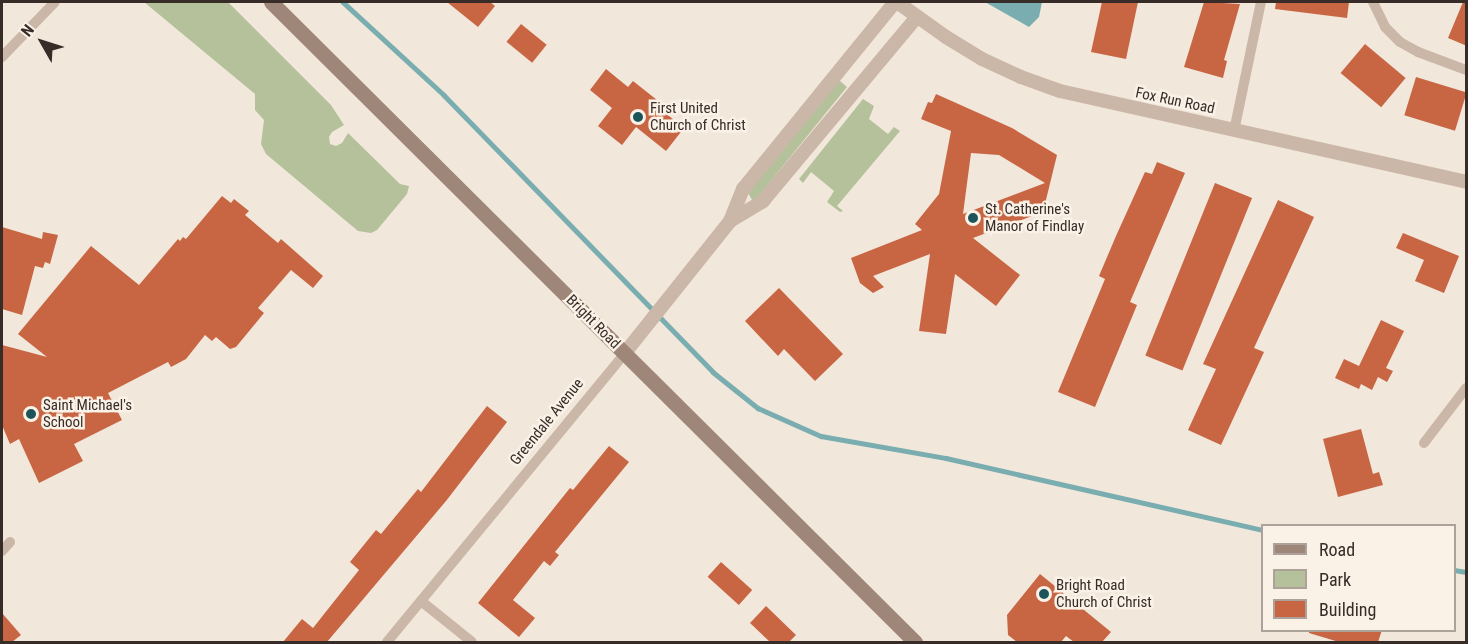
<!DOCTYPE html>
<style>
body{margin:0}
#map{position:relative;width:1468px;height:644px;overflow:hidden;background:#f2e7db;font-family:"Roboto Condensed",sans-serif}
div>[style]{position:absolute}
.green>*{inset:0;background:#b4c19b}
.water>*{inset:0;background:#79adb0}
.stream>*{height:4.5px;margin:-2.25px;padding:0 2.25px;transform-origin:2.25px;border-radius:2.25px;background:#79adb0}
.building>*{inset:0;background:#c86543;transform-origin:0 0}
.minor>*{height:10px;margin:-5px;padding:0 5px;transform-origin:5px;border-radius:5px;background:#cab7a7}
.tertiary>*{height:14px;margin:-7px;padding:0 7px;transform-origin:7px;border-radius:7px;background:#cab7a7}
.secondary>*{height:15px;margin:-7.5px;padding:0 7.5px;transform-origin:7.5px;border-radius:7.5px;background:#9e8678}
.dots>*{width:16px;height:16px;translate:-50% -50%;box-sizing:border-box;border:3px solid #faf1e7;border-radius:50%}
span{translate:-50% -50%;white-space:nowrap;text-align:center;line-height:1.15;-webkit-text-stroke:5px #faf1e7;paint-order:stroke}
.street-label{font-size:15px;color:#372c27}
.poi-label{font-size:15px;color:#372c27}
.left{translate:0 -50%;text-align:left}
.frame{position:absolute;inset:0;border:3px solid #372c27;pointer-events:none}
.legend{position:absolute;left:1261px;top:524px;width:195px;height:108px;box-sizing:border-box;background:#faf1e7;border:2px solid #aca29a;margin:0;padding:8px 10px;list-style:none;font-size:18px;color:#372c27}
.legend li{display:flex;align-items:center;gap:12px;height:30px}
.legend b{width:30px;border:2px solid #aca29a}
.north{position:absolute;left:12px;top:12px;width:60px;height:60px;-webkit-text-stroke:4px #faf1e7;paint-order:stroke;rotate:309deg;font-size:16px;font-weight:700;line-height:24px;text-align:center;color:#372c27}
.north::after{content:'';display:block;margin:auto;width:21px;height:27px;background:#372c27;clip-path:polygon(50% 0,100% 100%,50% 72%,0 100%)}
</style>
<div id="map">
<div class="green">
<div style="clip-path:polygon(144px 2px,228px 2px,331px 105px,344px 125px,332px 132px,329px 137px,330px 144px,336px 146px,342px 143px,348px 133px,400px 184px,409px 186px,407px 194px,377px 230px,371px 233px,358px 231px,266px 154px,261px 144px,264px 120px,255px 110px,255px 94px)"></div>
<div style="clip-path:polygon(839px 80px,847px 87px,757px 198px,752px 200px,747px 191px)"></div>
<div style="clip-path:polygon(863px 99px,874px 106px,869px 119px,888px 134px,894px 127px,900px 131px,837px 206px,843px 211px,840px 212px,827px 202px,834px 191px,811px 172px,803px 183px,799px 179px)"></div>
</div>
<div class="water">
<div style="clip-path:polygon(985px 2px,1042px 2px,1039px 17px,1029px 27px)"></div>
</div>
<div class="stream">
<div style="left:343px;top:2px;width:137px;rotate:42.6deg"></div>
<div style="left:444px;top:95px;width:386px;rotate:45.8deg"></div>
<div style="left:713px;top:372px;width:58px;rotate:38.7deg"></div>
<div style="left:758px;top:408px;width:69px;rotate:24deg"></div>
<div style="left:821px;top:436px;width:127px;rotate:10deg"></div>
<div style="left:946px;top:458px;width:324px;rotate:12.8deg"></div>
<div style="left:1454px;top:570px;width:12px;rotate:9deg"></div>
</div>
<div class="building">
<div style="clip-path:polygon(447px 2px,490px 2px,495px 6px,478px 27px)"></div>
<div style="clip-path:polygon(1102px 2px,1138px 2px,1126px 59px,1091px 52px)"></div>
<div style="clip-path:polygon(1204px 2px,1240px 4px,1224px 60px,1227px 61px,1223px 78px,1184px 67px)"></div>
<div style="clip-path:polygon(1276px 2px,1349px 2px,1347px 18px,1275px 9px)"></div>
<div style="clip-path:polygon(1463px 2px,1467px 2px,1467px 46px,1448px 38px)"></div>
<div style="left:521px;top:24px;width:33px;height:23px;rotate:39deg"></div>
<div style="left:1365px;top:44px;width:53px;height:38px;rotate:40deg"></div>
<div style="clip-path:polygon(606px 69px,628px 87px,633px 81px,657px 100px,654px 104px,684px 128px,666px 151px,636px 127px,622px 145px,598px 126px,612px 108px,590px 90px)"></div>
<div style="left:1416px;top:77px;width:53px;height:40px;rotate:17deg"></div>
<div style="clip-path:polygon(evenodd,936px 94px,1012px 128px,1057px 155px,1043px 212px,973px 238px,1020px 275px,996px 306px,955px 274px,946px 334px,919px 331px,930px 254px,873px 276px,884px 287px,873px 293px,860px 283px,851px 258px,922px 230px,915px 224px,939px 194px,951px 131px,921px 119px,928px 102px,932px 103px,936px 94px,971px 153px,999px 155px,1045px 183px,963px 214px,971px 153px)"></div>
<div style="clip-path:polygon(1157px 162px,1185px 173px,1130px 302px,1137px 305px,1095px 407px,1058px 392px,1105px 279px,1099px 276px,1116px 236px,1145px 172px,1152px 174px)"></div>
<div style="left:1215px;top:183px;width:40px;height:186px;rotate:22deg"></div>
<div style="clip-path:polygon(222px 196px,231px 203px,234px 199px,249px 211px,245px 215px,278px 243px,281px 239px,323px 276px,313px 288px,291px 270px,258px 308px,264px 313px,236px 347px,230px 349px,216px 337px,212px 341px,205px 335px,186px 359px,171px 367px,168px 362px,108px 393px,122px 420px,74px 444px,83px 461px,39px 483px,19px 439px,10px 444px,2px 425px,2px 345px,47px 357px,18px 334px,91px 246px,139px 285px,178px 239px,180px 241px,183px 237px,186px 239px)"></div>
<div style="clip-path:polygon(1278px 200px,1314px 217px,1254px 348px,1264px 352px,1221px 445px,1188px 430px,1216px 369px,1203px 364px)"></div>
<div style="clip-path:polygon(2px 227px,42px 239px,43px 232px,58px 235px,50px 264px,45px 262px,43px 268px,35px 266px,22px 315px,2px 309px)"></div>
<div style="clip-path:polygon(1403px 233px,1459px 256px,1444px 293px,1415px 281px,1424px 260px,1396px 248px)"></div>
<div style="clip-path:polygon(779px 288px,843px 354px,815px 381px,784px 349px,778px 356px,745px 321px)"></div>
<div style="clip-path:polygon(1381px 320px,1404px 331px,1386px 368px,1393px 371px,1387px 382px,1378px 377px,1372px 390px,1361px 384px,1359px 389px,1335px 378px,1344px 359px,1359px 366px)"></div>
<div style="clip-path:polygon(487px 406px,507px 422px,446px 501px,327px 642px,283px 642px,302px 619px,313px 628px,359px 570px,350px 562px,376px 530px,381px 534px,418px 489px,421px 492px)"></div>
<div style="clip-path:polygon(1361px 429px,1373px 474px,1379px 472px,1383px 485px,1338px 497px,1323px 439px)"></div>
<div style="clip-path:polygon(609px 446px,629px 462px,555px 552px,559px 555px,550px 566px,544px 561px,513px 600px,535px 618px,519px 637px,478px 603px,570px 488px,573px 490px)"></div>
<div style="left:721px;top:562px;width:42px;height:20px;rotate:42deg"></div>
<div style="clip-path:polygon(1040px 574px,1111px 632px,1102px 642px,1074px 642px,1066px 636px,1061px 642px,1017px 642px,1008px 635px,1007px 615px)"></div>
<div style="clip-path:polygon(766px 606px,796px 635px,789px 642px,770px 642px,750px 623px)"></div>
<div style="clip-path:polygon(2px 613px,21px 635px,12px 642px,2px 642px)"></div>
<div style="clip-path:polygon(1309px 630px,1382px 630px,1378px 642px,1339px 642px,1309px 633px)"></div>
</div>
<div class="minor">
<div style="left:1373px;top:2px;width:28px;rotate:64deg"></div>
<div style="left:1385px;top:27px;width:21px;rotate:45deg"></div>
<div style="left:1400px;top:42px;width:21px;rotate:29deg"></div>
<div style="left:1418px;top:52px;width:51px;rotate:20.6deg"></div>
<div style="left:2px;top:57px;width:76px;rotate:-46.1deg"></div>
<div style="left:1234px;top:131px;width:132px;rotate:-78.2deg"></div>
<div style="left:1424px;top:443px;width:69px;rotate:-52.6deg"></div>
<div style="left:2px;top:551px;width:12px;rotate:-48deg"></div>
<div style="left:421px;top:601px;width:65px;rotate:38.8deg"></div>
<div style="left:387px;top:642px;width:373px;rotate:-50.5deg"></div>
</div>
<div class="tertiary">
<div style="left:897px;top:2px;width:60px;rotate:35.5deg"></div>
<div style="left:946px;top:37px;width:42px;rotate:31.4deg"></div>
<div style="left:982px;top:59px;width:43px;rotate:24.8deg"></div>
<div style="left:1021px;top:77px;width:41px;rotate:19.7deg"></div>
<div style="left:1060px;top:91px;width:416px;rotate:12.6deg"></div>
<div style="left:730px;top:221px;width:39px;rotate:-31deg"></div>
<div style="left:763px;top:201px;width:240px;rotate:-50.1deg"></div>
<div style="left:624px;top:354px;width:170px;rotate:-51.4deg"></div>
<div style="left:730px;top:221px;width:35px;rotate:-68deg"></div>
<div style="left:743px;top:189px;width:241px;rotate:-50.9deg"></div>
</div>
<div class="secondary">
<div style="left:271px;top:2px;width:908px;rotate:44.82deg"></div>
</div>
<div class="dots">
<div style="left:638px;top:117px;background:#1c5459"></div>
<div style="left:973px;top:218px;background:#1c5459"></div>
<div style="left:31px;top:414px;background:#1c5459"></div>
<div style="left:1044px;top:594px;background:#1c5459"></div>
</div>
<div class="street-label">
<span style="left:1175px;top:101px;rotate:12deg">Fox Run Road</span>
<span style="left:593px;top:322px;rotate:45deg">Bright Road</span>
<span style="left:547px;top:422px;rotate:-51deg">Greendale Avenue</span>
</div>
<div class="poi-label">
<span class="left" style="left:650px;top:117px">First United<br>Church of Christ</span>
<span class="left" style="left:985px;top:218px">St. Catherine's<br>Manor of Findlay</span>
<span class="left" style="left:43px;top:414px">Saint Michael's<br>School</span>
<span class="left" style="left:1056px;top:594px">Bright Road<br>Church of Christ</span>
</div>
<div class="frame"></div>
<ul class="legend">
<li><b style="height:8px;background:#9e8678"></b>Road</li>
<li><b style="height:16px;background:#b4c19b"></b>Park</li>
<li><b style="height:16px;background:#c86543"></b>Building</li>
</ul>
<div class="north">N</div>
</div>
